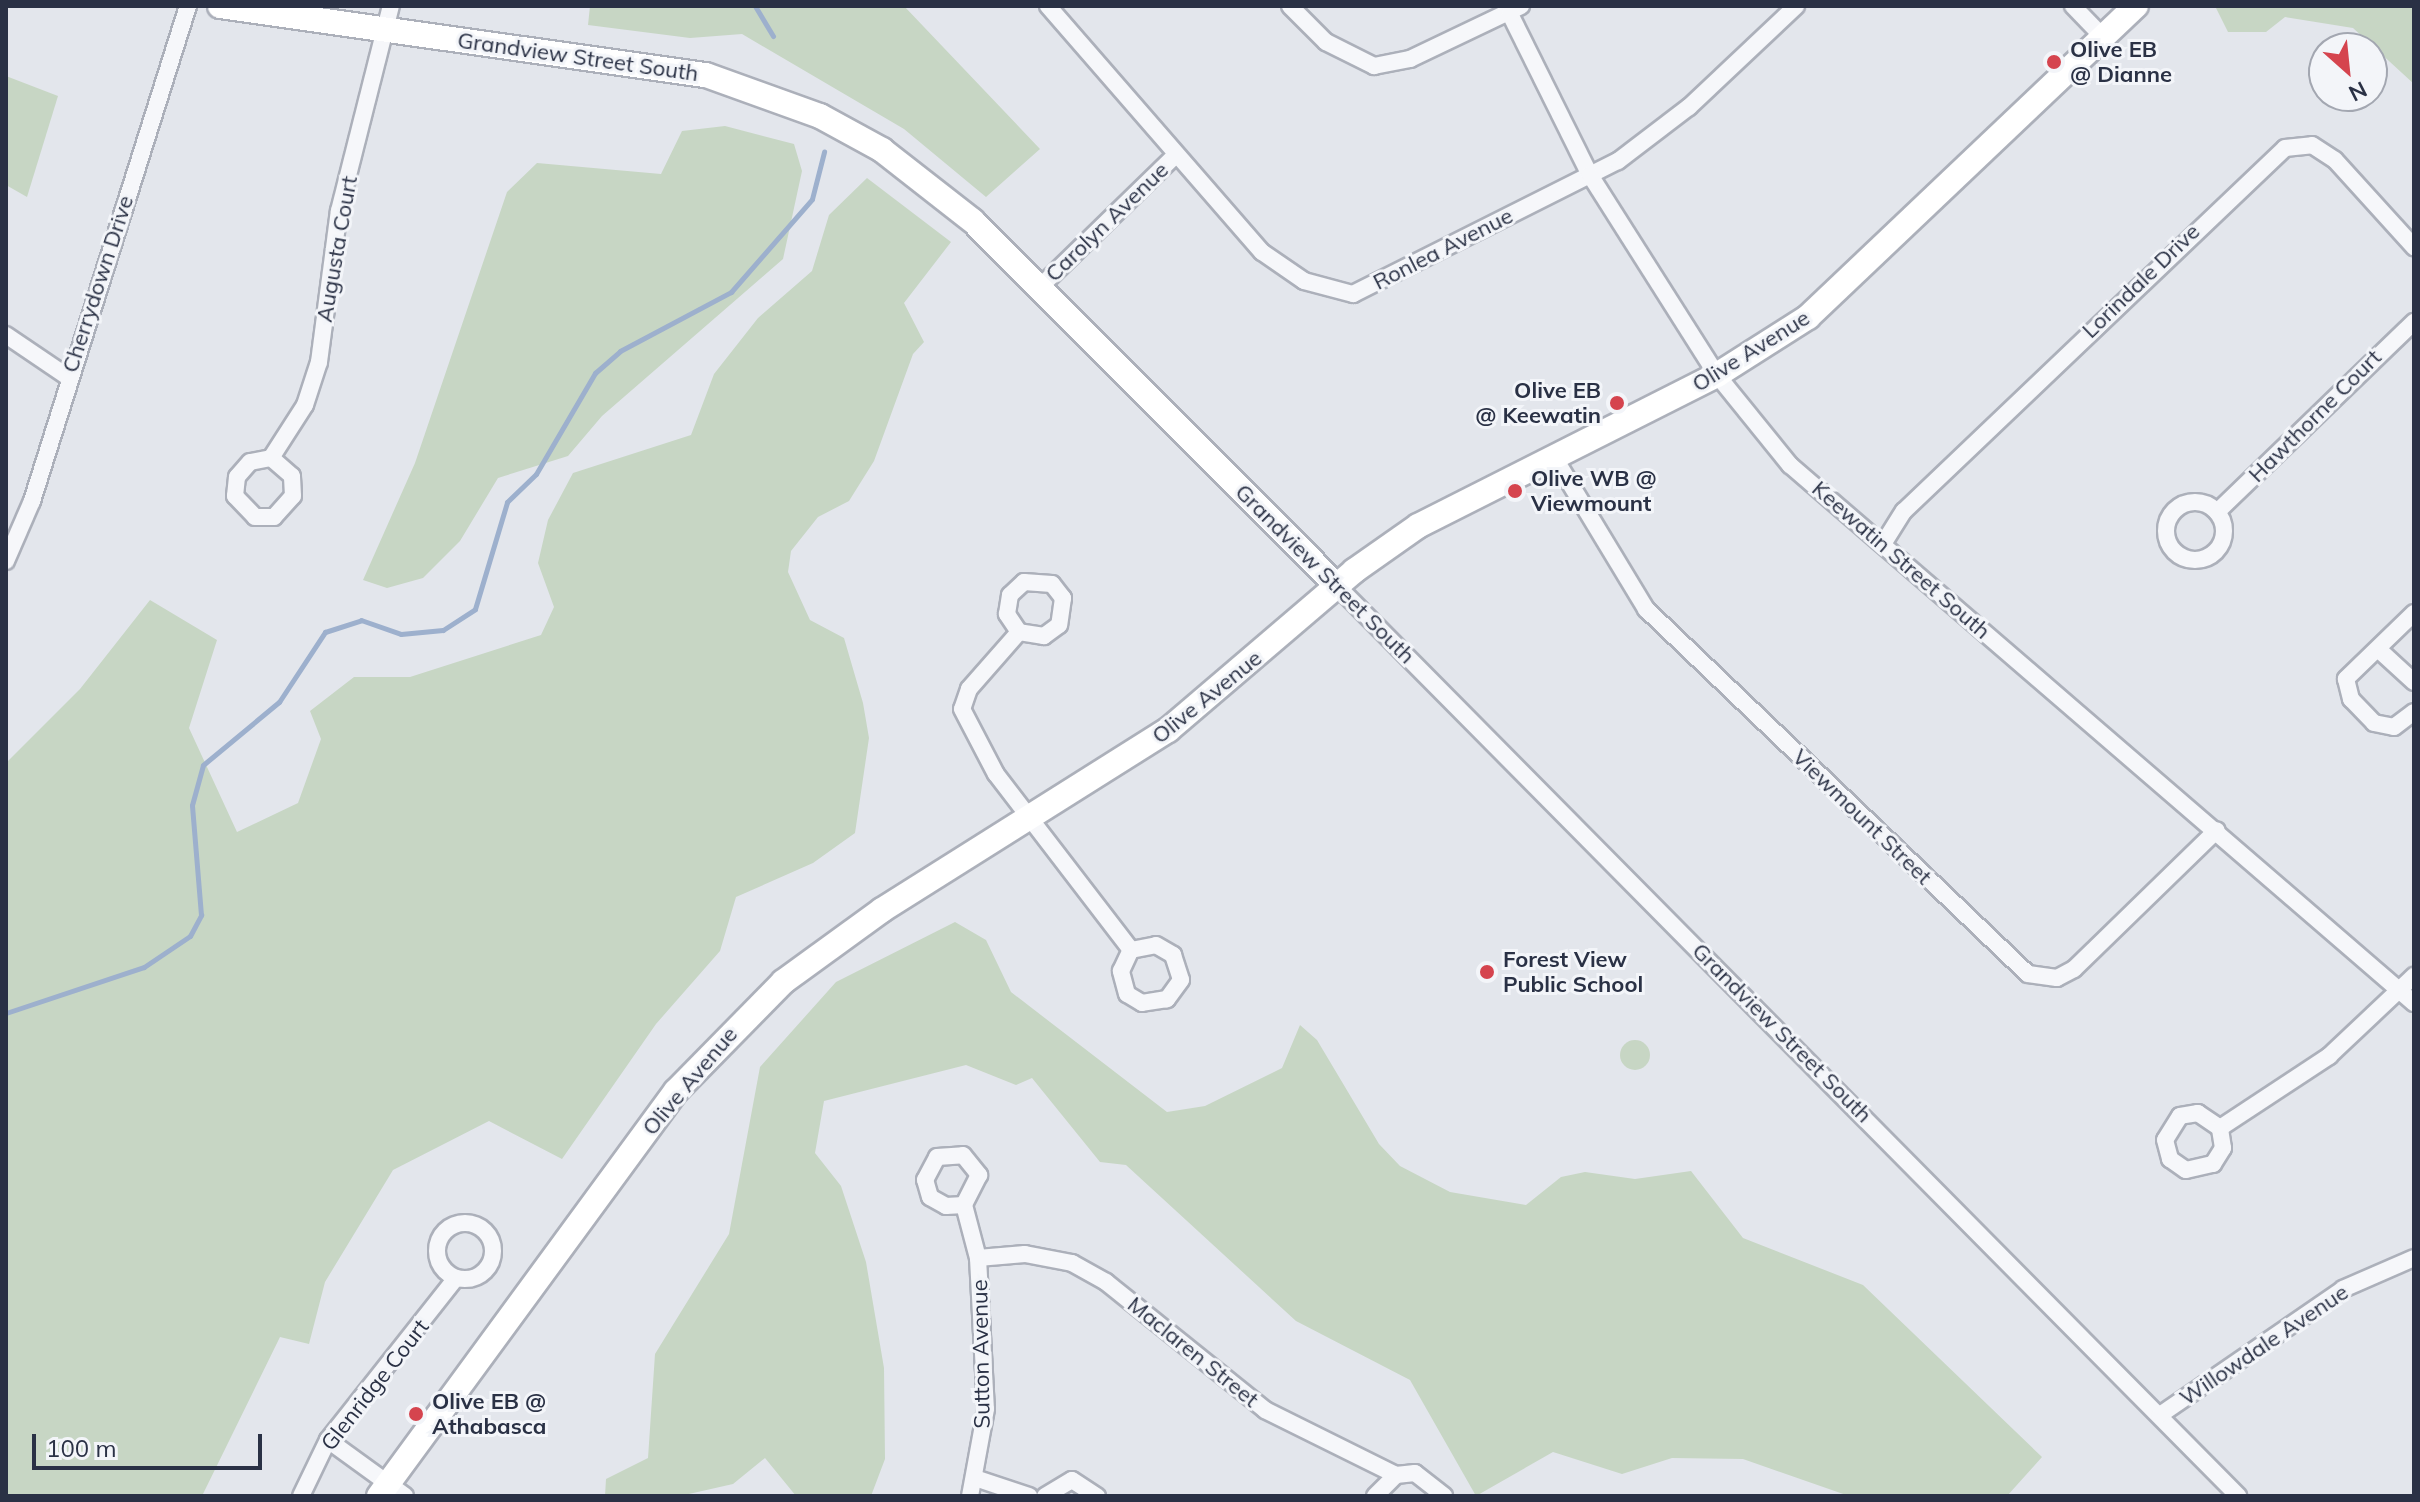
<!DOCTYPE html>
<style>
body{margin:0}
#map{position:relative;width:2420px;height:1502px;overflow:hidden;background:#e3e6ec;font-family:Mulish,sans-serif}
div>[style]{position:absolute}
.green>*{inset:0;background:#c7d6c4}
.round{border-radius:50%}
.stream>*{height:5px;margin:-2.5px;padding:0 2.5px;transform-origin:2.5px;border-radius:2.5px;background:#9db0cd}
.roads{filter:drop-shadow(2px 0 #acb0ba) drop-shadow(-2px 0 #acb0ba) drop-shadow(0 2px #acb0ba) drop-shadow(0 -2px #acb0ba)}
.street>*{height:16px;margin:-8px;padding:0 8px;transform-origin:8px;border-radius:8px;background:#f6f7fa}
.street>.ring{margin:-8px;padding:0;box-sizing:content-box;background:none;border:16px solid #f6f7fa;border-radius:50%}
.secondary>*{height:24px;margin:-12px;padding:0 12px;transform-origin:12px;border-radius:12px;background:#fff}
.dots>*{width:22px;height:22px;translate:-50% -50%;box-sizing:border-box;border:4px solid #f3f5f9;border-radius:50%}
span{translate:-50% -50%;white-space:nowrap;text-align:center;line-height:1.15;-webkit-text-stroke:6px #f3f5f9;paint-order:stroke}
.poi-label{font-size:22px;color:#2a3145;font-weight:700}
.left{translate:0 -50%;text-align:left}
.right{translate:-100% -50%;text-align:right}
.street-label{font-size:22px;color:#2a3145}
.frame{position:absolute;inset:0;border:8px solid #2a3145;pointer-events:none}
.north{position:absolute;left:2308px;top:32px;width:80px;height:80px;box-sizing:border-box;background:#f3f5f9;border:2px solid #a3a7b1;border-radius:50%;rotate:153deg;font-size:22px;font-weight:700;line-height:32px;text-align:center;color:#2a3145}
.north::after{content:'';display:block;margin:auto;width:28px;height:36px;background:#d5444e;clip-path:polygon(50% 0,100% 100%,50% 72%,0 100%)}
.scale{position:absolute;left:32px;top:1434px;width:230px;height:36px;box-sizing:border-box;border:4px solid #2a3145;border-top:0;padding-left:10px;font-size:24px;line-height:28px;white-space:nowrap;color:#2a3145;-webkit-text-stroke:6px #f3f5f9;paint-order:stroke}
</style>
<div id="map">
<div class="green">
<div style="clip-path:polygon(590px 6px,904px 6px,1040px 149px,986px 197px,904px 129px,742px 34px,690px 38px,588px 25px)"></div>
<div style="clip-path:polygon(2215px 6px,2414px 6px,2414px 84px,2353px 28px,2285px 17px,2266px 32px,2228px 32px)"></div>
<div style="clip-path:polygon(6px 76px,58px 96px,27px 197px,6px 185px)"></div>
<div style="clip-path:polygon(725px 126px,794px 144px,802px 171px,783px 259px,602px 416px,568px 456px,498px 478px,460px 541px,423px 578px,387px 588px,363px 580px,415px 463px,507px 192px,537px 163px,661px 174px,682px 131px)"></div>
<div style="clip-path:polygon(867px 178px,951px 242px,904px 303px,924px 342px,913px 354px,874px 461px,849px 501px,818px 517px,791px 551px,788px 572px,810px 620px,844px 638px,863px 703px,869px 738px,855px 833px,813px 863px,736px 897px,720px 951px,656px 1024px,562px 1159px,489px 1121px,393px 1170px,325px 1282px,309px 1344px,280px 1337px,202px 1496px,6px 1496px,6px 763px,80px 689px,150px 600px,217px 640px,189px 728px,237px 832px,298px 803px,321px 739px,310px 711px,354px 677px,410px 677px,541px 635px,554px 607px,538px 563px,548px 520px,573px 473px,691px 435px,714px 374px,758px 318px,812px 271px,829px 215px)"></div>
<div style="clip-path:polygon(955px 922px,986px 940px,1011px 992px,1167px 1112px,1205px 1106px,1282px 1068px,1300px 1025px,1317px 1040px,1379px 1144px,1400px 1166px,1450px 1192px,1526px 1205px,1561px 1177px,1585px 1172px,1635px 1179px,1691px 1171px,1743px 1238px,1863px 1285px,2042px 1457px,2007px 1496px,1849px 1496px,1743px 1459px,1672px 1458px,1622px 1474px,1553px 1452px,1476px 1496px,1410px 1380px,1296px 1321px,1126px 1165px,1100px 1162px,1032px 1078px,1016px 1085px,966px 1065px,824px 1101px,815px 1153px,841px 1186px,866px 1262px,884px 1368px,885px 1459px,871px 1496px,796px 1496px,765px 1458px,733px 1484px,680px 1496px,605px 1496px,606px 1479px,648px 1458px,655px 1354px,729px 1234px,760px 1067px,836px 982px)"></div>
<div class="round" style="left:1620px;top:1040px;width:30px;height:30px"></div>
</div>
<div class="stream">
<div style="left:755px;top:6px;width:35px;rotate:59deg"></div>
<div style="left:6px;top:1013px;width:145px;rotate:-18.4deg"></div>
<div style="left:144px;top:967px;width:55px;rotate:-34deg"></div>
<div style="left:190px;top:936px;width:24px;rotate:-62deg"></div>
<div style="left:201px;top:915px;width:110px;rotate:-94.7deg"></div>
<div style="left:192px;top:805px;width:41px;rotate:-74.6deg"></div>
<div style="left:203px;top:765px;width:99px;rotate:-39.7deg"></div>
<div style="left:279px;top:702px;width:84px;rotate:-56.7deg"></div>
<div style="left:325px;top:632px;width:38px;rotate:-18deg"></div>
<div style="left:361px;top:620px;width:42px;rotate:19.3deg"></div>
<div style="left:401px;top:634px;width:42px;rotate:-5.4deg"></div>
<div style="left:443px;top:630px;width:38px;rotate:-33deg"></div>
<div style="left:475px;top:609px;width:112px;rotate:-73.3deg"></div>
<div style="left:507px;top:502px;width:40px;rotate:-44deg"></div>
<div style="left:536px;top:474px;width:117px;rotate:-59.7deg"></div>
<div style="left:595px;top:373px;width:33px;rotate:-41deg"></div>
<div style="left:620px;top:351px;width:126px;rotate:-28deg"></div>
<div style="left:731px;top:292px;width:123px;rotate:-48.9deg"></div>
<div style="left:812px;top:199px;width:49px;rotate:-75.7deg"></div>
</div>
<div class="roads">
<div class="street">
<div style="left:1048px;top:6px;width:326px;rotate:49deg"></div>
<div style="left:1262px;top:252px;width:51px;rotate:34.6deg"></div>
<div style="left:1304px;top:281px;width:51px;rotate:14.9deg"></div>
<div style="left:1353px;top:294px;width:297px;rotate:-26.7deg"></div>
<div style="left:1618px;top:161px;width:89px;rotate:-37.3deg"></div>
<div style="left:1689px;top:107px;width:147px;rotate:-43.3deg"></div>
<div style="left:1290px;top:6px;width:51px;rotate:45deg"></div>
<div style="left:1326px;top:42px;width:54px;rotate:26.6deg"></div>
<div style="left:1374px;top:66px;width:37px;rotate:-11deg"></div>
<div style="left:1410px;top:59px;width:123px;rotate:-25.5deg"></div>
<div style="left:2073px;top:6px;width:45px;rotate:45.9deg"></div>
<div style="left:1510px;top:14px;width:180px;rotate:63.6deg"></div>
<div style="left:1590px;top:175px;width:237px;rotate:57.6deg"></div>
<div style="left:1717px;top:375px;width:116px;rotate:51deg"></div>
<div style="left:1790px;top:465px;width:824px;rotate:40.77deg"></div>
<div style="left:1039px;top:288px;width:191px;rotate:-44.2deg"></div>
<div style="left:6px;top:335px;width:75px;rotate:34.1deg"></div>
<div style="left:1554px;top:457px;width:178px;rotate:58.8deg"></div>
<div style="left:1646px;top:609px;width:528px;rotate:43.7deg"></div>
<div style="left:2028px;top:974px;width:29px;rotate:8deg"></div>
<div style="left:2057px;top:978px;width:19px;rotate:-28deg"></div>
<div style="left:2074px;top:969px;width:199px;rotate:-44.2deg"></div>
<div style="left:271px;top:458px;width:21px;rotate:169deg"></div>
<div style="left:250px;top:462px;width:20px;rotate:131deg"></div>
<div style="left:237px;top:477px;width:19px;rotate:96deg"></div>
<div style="left:235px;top:496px;width:29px;rotate:46deg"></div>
<div style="left:255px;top:517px;width:19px"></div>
<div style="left:274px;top:517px;width:28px;rotate:-48deg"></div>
<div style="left:293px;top:496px;width:20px;rotate:-93deg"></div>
<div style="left:292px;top:476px;width:28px;rotate:-139deg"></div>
<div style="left:271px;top:458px;width:63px;rotate:-57.3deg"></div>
<div style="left:305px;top:405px;width:45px;rotate:-72deg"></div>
<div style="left:319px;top:362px;width:152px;rotate:-82.5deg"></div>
<div style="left:339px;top:211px;width:211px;rotate:-75.8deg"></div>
<div class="ring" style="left:2166px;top:502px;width:42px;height:42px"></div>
<div style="left:2217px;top:512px;width:274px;rotate:-44deg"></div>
<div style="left:1883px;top:544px;width:39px;rotate:-58deg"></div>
<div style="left:1904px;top:511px;width:526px;rotate:-43.61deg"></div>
<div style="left:2285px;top:148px;width:27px;rotate:-6deg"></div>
<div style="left:2312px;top:145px;width:27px;rotate:33deg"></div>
<div style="left:2335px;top:160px;width:118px;rotate:47.8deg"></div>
<div style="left:6px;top:561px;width:65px;rotate:-66.6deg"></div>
<div style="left:32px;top:501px;width:519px;rotate:-72.51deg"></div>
<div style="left:1337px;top:586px;width:1281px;rotate:45.28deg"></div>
<div style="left:2414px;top:613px;width:95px;rotate:135.9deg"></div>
<div style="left:2346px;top:679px;width:21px;rotate:76deg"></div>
<div style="left:2351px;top:699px;width:33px;rotate:46deg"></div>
<div style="left:2374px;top:723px;width:20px;rotate:11deg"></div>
<div style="left:2394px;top:727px;width:25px;rotate:-37deg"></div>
<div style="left:1019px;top:632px;width:22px;rotate:-124deg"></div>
<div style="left:1007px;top:614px;width:19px;rotate:-81deg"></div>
<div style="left:1010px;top:595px;width:19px;rotate:-43deg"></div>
<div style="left:1024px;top:582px;width:28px;rotate:4deg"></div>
<div style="left:1052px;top:584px;width:18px;rotate:52deg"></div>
<div style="left:1063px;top:598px;width:27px;rotate:98deg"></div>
<div style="left:1059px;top:625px;width:19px;rotate:144deg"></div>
<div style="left:1044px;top:636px;width:25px;rotate:-171deg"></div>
<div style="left:1019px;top:632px;width:76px;rotate:131.3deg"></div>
<div style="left:969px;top:689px;width:21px;rotate:109deg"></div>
<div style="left:962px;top:709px;width:73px;rotate:62.4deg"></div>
<div style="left:996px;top:774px;width:222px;rotate:52.5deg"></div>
<div style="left:1131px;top:950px;width:25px;rotate:-11deg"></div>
<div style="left:1156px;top:945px;width:20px;rotate:30deg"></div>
<div style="left:1173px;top:955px;width:26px;rotate:72deg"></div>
<div style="left:1181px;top:980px;width:24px;rotate:126deg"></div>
<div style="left:1167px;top:999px;width:25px;rotate:171deg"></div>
<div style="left:1142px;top:1003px;width:17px;rotate:-149deg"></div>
<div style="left:1127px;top:994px;width:24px;rotate:-105deg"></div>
<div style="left:1121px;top:971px;width:23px;rotate:-65deg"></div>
<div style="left:2378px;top:649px;width:49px;rotate:42.5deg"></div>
<div style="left:2220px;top:1128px;width:27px;rotate:-146deg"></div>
<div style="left:2198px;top:1113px;width:18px;rotate:171deg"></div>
<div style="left:2180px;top:1116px;width:28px;rotate:122deg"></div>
<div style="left:2165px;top:1140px;width:20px;rotate:75deg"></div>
<div style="left:2170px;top:1159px;width:19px;rotate:35deg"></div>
<div style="left:2186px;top:1170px;width:28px;rotate:-13deg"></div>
<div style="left:2213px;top:1164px;width:19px;rotate:-58deg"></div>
<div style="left:2223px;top:1148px;width:20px;rotate:-99deg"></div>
<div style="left:2220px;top:1128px;width:131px;rotate:-33.4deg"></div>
<div style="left:2329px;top:1056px;width:117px;rotate:-43.3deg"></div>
<div style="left:964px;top:1205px;width:18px;rotate:177deg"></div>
<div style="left:946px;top:1206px;width:18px;rotate:-151deg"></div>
<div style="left:930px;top:1197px;width:18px;rotate:-106deg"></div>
<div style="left:925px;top:1180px;width:26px;rotate:-62deg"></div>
<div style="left:937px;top:1157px;width:26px;rotate:-4deg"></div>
<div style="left:963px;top:1155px;width:26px;rotate:51deg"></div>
<div style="left:979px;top:1175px;width:34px;rotate:117deg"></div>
<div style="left:964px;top:1205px;width:55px;rotate:75.2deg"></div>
<div style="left:978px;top:1258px;width:151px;rotate:87deg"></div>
<div style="left:986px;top:1409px;width:88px;rotate:100.4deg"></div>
<div class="ring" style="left:437px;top:1223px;width:40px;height:40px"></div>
<div style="left:978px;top:1258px;width:47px;rotate:-4.9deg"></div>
<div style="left:1025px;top:1254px;width:48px;rotate:10.8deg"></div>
<div style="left:1072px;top:1263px;width:39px;rotate:29deg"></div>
<div style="left:1106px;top:1282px;width:204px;rotate:38.8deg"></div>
<div style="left:1265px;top:1410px;width:146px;rotate:26.4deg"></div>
<div style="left:1396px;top:1475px;width:19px;rotate:-6deg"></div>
<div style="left:1415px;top:1473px;width:37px;rotate:38deg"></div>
<div style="left:2160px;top:1415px;width:222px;rotate:-34.5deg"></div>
<div style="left:2343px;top:1289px;width:77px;rotate:-23.6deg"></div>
<div style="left:328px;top:1440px;width:95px;rotate:36deg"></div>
<div style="left:978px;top:1479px;width:54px;rotate:18.4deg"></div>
<div style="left:301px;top:1496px;width:62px;rotate:-64.3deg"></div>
<div style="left:328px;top:1440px;width:206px;rotate:-51.7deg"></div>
<div style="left:1045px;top:1496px;width:31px;rotate:-31deg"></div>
<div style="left:1072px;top:1480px;width:30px;rotate:33deg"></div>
<div style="left:1375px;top:1496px;width:30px;rotate:-45deg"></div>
</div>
<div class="secondary">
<div style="left:220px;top:6px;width:491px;rotate:8.1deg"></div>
<div style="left:706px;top:75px;width:121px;rotate:19.8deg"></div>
<div style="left:820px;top:116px;width:71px;rotate:28.7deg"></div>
<div style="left:882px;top:150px;width:115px;rotate:38deg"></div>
<div style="left:973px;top:221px;width:515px;rotate:45.08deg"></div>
<div style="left:379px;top:1496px;width:502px;rotate:-53.75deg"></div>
<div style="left:676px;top:1091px;width:153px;rotate:-45.5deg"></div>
<div style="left:783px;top:982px;width:122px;rotate:-36deg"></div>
<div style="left:882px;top:910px;width:338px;rotate:-32.2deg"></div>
<div style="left:1168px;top:730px;width:245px;rotate:-40.5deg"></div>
<div style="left:1354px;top:571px;width:78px;rotate:-35.1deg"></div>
<div style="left:1418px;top:526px;width:335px;rotate:-26.8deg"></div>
<div style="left:1717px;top:375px;width:108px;rotate:-32.5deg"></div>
<div style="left:1808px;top:317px;width:452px;rotate:-43.5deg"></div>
</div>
</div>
<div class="dots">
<div style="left:2054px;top:62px;background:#d5444e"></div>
<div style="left:1617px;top:403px;background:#d5444e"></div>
<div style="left:1515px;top:491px;background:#d5444e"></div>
<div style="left:1487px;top:972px;background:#d5444e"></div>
<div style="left:416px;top:1414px;background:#d5444e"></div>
</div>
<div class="poi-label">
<span class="left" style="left:2070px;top:62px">Olive EB<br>@ Dianne</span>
<span class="right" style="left:1601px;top:403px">Olive EB<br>@ Keewatin</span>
<span class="left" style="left:1531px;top:491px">Olive WB @<br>Viewmount</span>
<span class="left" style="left:1503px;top:972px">Forest View<br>Public School</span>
<span class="left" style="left:432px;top:1414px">Olive EB @<br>Athabasca</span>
</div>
<div class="street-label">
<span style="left:578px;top:57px;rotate:8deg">Grandview Street South</span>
<span style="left:1107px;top:222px;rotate:-44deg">Carolyn Avenue</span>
<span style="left:337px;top:249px;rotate:-80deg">Augusta Court</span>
<span style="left:1443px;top:249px;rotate:-27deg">Ronlea Avenue</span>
<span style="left:2141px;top:281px;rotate:-44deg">Lorindale Drive</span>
<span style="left:98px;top:284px;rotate:-72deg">Cherrydown Drive</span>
<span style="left:1751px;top:351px;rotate:-32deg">Olive Avenue</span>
<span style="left:2315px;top:416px;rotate:-45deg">Hawthorne Court</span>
<span style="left:1901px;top:560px;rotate:41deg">Keewatin Street South</span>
<span style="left:1325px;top:574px;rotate:45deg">Grandview Street South</span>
<span style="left:1207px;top:697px;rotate:-39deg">Olive Avenue</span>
<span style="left:1862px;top:817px;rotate:44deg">Viewmount Street</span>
<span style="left:1782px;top:1033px;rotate:45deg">Grandview Street South</span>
<span style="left:690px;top:1081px;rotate:-50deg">Olive Avenue</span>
<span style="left:2264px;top:1345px;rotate:-34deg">Willowdale Avenue</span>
<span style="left:1193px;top:1352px;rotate:39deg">Maclaren Street</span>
<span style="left:981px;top:1354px;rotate:-91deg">Sutton Avenue</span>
<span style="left:375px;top:1385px;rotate:-52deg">Glenridge Court</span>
</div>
<div class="frame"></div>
<div class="north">N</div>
<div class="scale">100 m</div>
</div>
